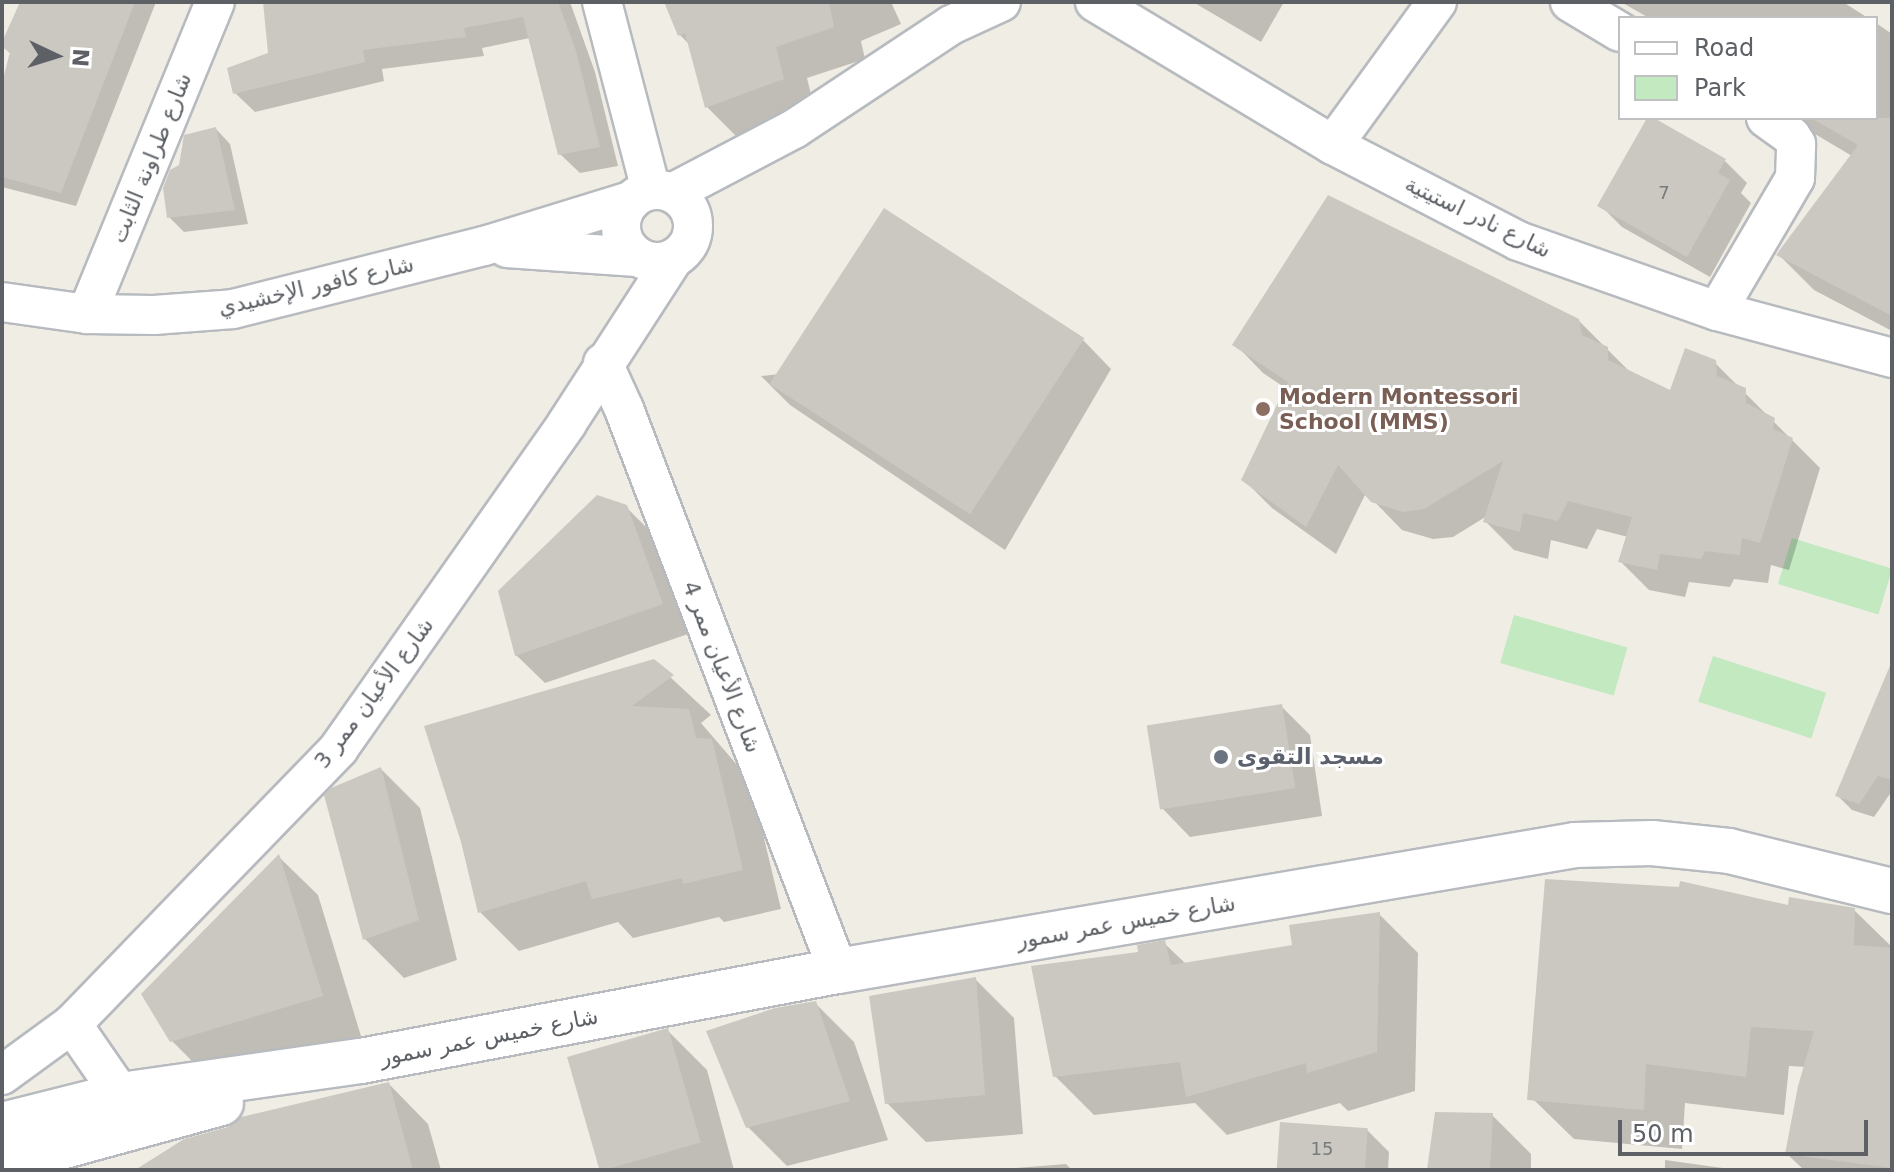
<!DOCTYPE html>
<meta charset="utf-8">
<style>
body{margin:0}
#map{position:relative;width:1894px;height:1172px;overflow:hidden;background:#f0ede5;font-family:"DejaVu Sans","Noto Sans Arabic",sans-serif}
div>[style]{position:absolute}
.green>*{inset:0;background:#c2e9c0;transform-origin:0 0}
.shadow>*{inset:0;background:#0003}
.building>*{inset:0;background:#cbc8c2;transform-origin:0 0}
.roads{filter:drop-shadow(2px 0 #b7bbbf) drop-shadow(-2px 0 #b7bbbf) drop-shadow(0 2px #b7bbbf) drop-shadow(0 -2px #b7bbbf)}
.street>*{height:38px;margin:-19px;padding:0 19px;transform-origin:19px;border-radius:19px;background:#fff}
.street>.ring{margin:-19px;padding:0;box-sizing:content-box;background:none;border:38px solid #fff;border-radius:50%}
.secondary>*{height:44px;margin:-22px;padding:0 22px;transform-origin:22px;border-radius:22px;background:#fff}
.dots>*{width:22px;height:22px;translate:-50% -50%;box-sizing:border-box;border:4px solid #fff;border-radius:50%}
span{translate:-50% -50%;white-space:nowrap;text-align:center;line-height:1.15;-webkit-text-stroke:6px #fff;paint-order:stroke}
.number-label{font-size:18px;color:#787b7d}
.number-label span{-webkit-text-stroke-width:0}
.street-label{font-size:22px;color:#5d6166}
.education-label{font-size:22px;color:#785e54;font-weight:700}
.left{translate:0 -50%;text-align:left}
.worship-label{font-size:22px;color:#5b616d;font-weight:700}
.frame{position:absolute;inset:0;border:4px solid #5d6166;pointer-events:none}
.legend{position:absolute;left:1618px;top:16px;width:260px;height:104px;box-sizing:border-box;background:#fff;border:2px solid #bec0c2;margin:0;padding:10px 14px;list-style:none;font-size:24px;color:#5d6166}
.legend li{display:flex;align-items:center;gap:16px;height:40px}
.legend b{width:40px;border:2px solid #bec0c2}
.north{position:absolute;left:16px;top:16px;width:80px;height:80px;-webkit-text-stroke:6px #fff;paint-order:stroke;rotate:94deg;font-size:22px;font-weight:700;line-height:32px;text-align:center;color:#5d6166}
.north::after{content:'';display:block;margin:auto;width:28px;height:36px;background:#5d6166;clip-path:polygon(50% 0,100% 100%,50% 72%,0 100%)}
.scale{position:absolute;left:1618px;top:1120px;width:250px;height:36px;box-sizing:border-box;border:4px solid #5d6166;border-top:0;padding-left:10px;font-size:24px;line-height:28px;white-space:nowrap;color:#5d6166;-webkit-text-stroke:6px #fff;paint-order:stroke}
</style>
<div id="map">
<div class="green">
<div style="left:1792px;top:538px;width:105px;height:48px;rotate:17deg"></div>
<div style="left:1514px;top:615px;width:118px;height:50px;rotate:16deg"></div>
<div style="left:1713px;top:656px;width:119px;height:48px;rotate:18deg"></div>
</div>
<div class="shadow">
<div style="clip-path:polygon(22px 2px,156px 2px,76px 206px,2px 187px,2px 90px,12px 55px,2px 46px)"></div>
<div style="clip-path:polygon(265px 2px,570px 2px,595px 72px,618px 166px,580px 173px,560px 154px,530px 38px,482px 48px,484px 56px,382px 69px,384px 81px,255px 112px,235px 93px,271px 54px)"></div>
<div style="clip-path:polygon(666px 2px,891px 2px,901px 24px,861px 41px,865px 59px,807px 78px,815px 111px,739px 139px,707px 107px,690px 45px,679px 34px)"></div>
<div style="clip-path:polygon(1193px 2px,1284px 2px,1261px 42px)"></div>
<div style="clip-path:polygon(1621px 2px,1843px 2px,1868px 18px,1649px 18px)"></div>
<div style="clip-path:polygon(1876px 23px,1892px 34px,1892px 331px,1814px 290px,1778px 254px,1852px 156px,1788px 118px,1876px 118px)"></div>
<div style="clip-path:polygon(1649px 118px,1725px 161px,1747px 183px,1741px 193px,1751px 203px,1710px 277px,1622px 227px,1600px 205px)"></div>
<div style="clip-path:polygon(216px 129px,230px 144px,248px 224px,184px 232px,169px 217px,180px 166px)"></div>
<div style="clip-path:polygon(1578px 320px,1633px 375px,1671px 393px,1714px 362px,1820px 468px,1789px 570px,1771px 565px,1768px 583px,1734px 579px,1730px 587px,1689px 582px,1685px 597px,1649px 590px,1620px 561px,1628px 537px,1597px 529px,1587px 549px,1551px 540px,1548px 559px,1514px 550px,1485px 521px,1487px 516px,1453px 537px,1433px 539px,1402px 530px,1366px 493px,1336px 554px,1272px 508px,1243px 479px,1287px 389px,1263px 373px,1235px 344px)"></div>
<div style="clip-path:polygon(1083px 340px,1111px 369px,1005px 550px,790px 405px,761px 376px)"></div>
<div style="clip-path:polygon(626px 507px,655px 536px,691px 633px,545px 683px,516px 655px)"></div>
<div style="clip-path:polygon(654px 662px,711px 715px,701px 723px,750px 780px,781px 909px,724px 922px,719px 917px,633px 938px,618px 922px,519px 951px,480px 912px)"></div>
<div style="clip-path:polygon(1892px 666px,1892px 791px,1874px 817px,1852px 810px,1837px 795px)"></div>
<div style="clip-path:polygon(1281px 706px,1310px 735px,1322px 816px,1190px 837px,1162px 808px)"></div>
<div style="clip-path:polygon(381px 769px,420px 808px,457px 960px,404px 978px,365px 939px)"></div>
<div style="clip-path:polygon(279px 857px,318px 895px,361px 1036px,211px 1080px,172px 1041px)"></div>
<div style="clip-path:polygon(1790px 907px,1854px 910px,1892px 947px,1892px 1170px,1804px 1170px,1787px 1154px,1806px 1067px,1789px 1066px,1784px 1115px,1685px 1103px,1682px 1149px,1574px 1139px,1534px 1100px)"></div>
<div style="clip-path:polygon(1379px 914px,1418px 953px,1415px 1091px,1348px 1111px,1340px 1103px,1227px 1135px,1195px 1103px,1094px 1115px,1055px 1076px,1141px 953px,1164px 943px,1186px 964px,1294px 946px)"></div>
<div style="clip-path:polygon(975px 979px,1014px 1018px,1023px 1134px,926px 1142px,887px 1103px)"></div>
<div style="clip-path:polygon(815px 1003px,854px 1042px,888px 1140px,787px 1166px,748px 1127px)"></div>
<div style="clip-path:polygon(668px 1031px,707px 1070px,734px 1170px,602px 1170px,599px 1167px)"></div>
<div style="clip-path:polygon(389px 1084px,428px 1124px,441px 1170px,139px 1170px)"></div>
<div style="clip-path:polygon(1492px 1115px,1531px 1154px,1531px 1170px,1429px 1170px)"></div>
<div style="clip-path:polygon(1367px 1130px,1389px 1152px,1388px 1170px,1279px 1170px)"></div>
<div style="clip-path:polygon(1665px 1160px,1737px 1170px,1665px 1170px)"></div>
<div style="clip-path:polygon(1066px 1164px,1072px 1170px,991px 1170px)"></div>
</div>
<div class="building">
<div style="clip-path:polygon(20px 2px,135px 2px,61px 193px,2px 177px,2px 83px,10px 52px,2px 47px,2px 42px)"></div>
<div style="clip-path:polygon(263px 2px,558px 2px,576px 51px,600px 147px,558px 155px,523px 17px,464px 28px,466px 37px,363px 50px,365px 62px,233px 94px,227px 68px,268px 53px)"></div>
<div style="clip-path:polygon(664px 2px,829px 2px,834px 27px,776px 47px,784px 79px,705px 108px,685px 33px,678px 36px)"></div>
<div style="clip-path:polygon(1647px 118px,1654px 118px,1726px 159px,1718px 173px,1730px 180px,1687px 257px,1597px 206px)"></div>
<div style="clip-path:polygon(1811px 118px,1892px 118px,1892px 316px,1776px 255px,1858px 145px)"></div>
<div style="clip-path:polygon(216px 127px,235px 210px,167px 218px,163px 188px,170px 170px,179px 165px,184px 135px)"></div>
<div style="clip-path:polygon(1328px 195px,1579px 319px,1582px 335px,1608px 347px,1608px 360px,1670px 390px,1685px 348px,1716px 360px,1717px 376px,1746px 388px,1746px 403px,1775px 418px,1773px 429px,1793px 438px,1760px 543px,1742px 538px,1740px 555px,1705px 551px,1701px 559px,1660px 554px,1657px 570px,1618px 562px,1632px 517px,1568px 501px,1558px 521px,1523px 513px,1520px 532px,1483px 522px,1503px 461px,1424px 509px,1403px 512px,1371px 502px,1338px 465px,1306px 527px,1241px 480px,1288px 382px,1232px 345px)"></div>
<div style="left:884px;top:208px;width:239px;height:210px;rotate:33deg"></div>
<div style="clip-path:polygon(597px 495px,627px 505px,663px 604px,515px 656px,498px 591px)"></div>
<div style="clip-path:polygon(654px 659px,674px 675px,632px 706px,689px 709px,696px 738px,712px 739px,743px 870px,683px 884px,682px 878px,592px 899px,586px 881px,478px 913px,461px 842px,424px 726px)"></div>
<div style="clip-path:polygon(1892px 661px,1892px 780px,1878px 776px,1859px 804px,1835px 796px)"></div>
<div style="left:1282px;top:704px;width:85px;height:137px;rotate:81deg"></div>
<div style="clip-path:polygon(381px 767px,419px 920px,363px 940px,324px 795px,331px 788px)"></div>
<div style="clip-path:polygon(279px 854px,323px 996px,170px 1042px,141px 994px)"></div>
<div style="clip-path:polygon(1545px 879px,1679px 887px,1680px 881px,1788px 905px,1789px 897px,1855px 908px,1854px 945px,1892px 948px,1892px 1168px,1785px 1154px,1798px 1086px,1814px 1031px,1751px 1027px,1746px 1077px,1646px 1064px,1644px 1110px,1527px 1100px)"></div>
<div style="clip-path:polygon(1380px 912px,1377px 1052px,1307px 1073px,1306px 1063px,1186px 1097px,1180px 1062px,1053px 1077px,1031px 966px,1138px 952px,1137px 945px,1165px 940px,1171px 965px,1292px 945px,1289px 925px)"></div>
<div style="clip-path:polygon(976px 977px,985px 1095px,885px 1104px,869px 996px)"></div>
<div style="clip-path:polygon(816px 1001px,850px 1101px,746px 1128px,706px 1031px,775px 1008px)"></div>
<div style="left:668px;top:1028px;width:119px;height:105px;rotate:74deg"></div>
<div style="clip-path:polygon(389px 1082px,413px 1170px,135px 1170px,184px 1139px,228px 1127px,241px 1117px)"></div>
<div style="clip-path:polygon(1435px 1112px,1493px 1113px,1490px 1170px,1427px 1170px)"></div>
<div style="left:1280px;top:1122px;width:88px;height:48px;rotate:4deg"></div>
</div>
<div class="roads">
<div class="street">
<div style="left:602px;top:2px;width:194px;rotate:75.4deg"></div>
<div style="left:1095px;top:2px;width:278px;rotate:31deg"></div>
<div style="left:1333px;top:145px;width:208px;rotate:27.4deg"></div>
<div style="left:1518px;top:241px;width:211px;rotate:19.4deg"></div>
<div style="left:1717px;top:311px;width:181px;rotate:15deg"></div>
<div style="left:1570px;top:2px;width:58px;rotate:31deg"></div>
<div style="left:1333px;top:145px;width:177px;rotate:-54deg"></div>
<div class="ring" style="left:621px;top:190px;width:34px;height:34px"></div>
<div style="left:672px;top:193px;width:138px;rotate:-27.7deg"></div>
<div style="left:794px;top:129px;width:188px;rotate:-33.5deg"></div>
<div style="left:951px;top:25px;width:55px;rotate:-24.7deg"></div>
<div style="left:507px;top:248px;width:129px;rotate:4deg"></div>
<div style="left:2px;top:302px;width:86px;rotate:8deg"></div>
<div style="left:87px;top:314px;width:67px;rotate:0.9deg"></div>
<div style="left:154px;top:315px;width:79px;rotate:-4.3deg"></div>
<div style="left:233px;top:309px;width:259px;rotate:-14.1deg"></div>
<div style="left:484px;top:246px;width:153px;rotate:-17.1deg"></div>
<div style="left:1717px;top:311px;width:154px;rotate:-59.6deg"></div>
<div style="left:1795px;top:178px;width:34px;rotate:-88deg"></div>
<div style="left:1796px;top:144px;width:9px;rotate:-122deg"></div>
<div style="left:1791px;top:136px;width:31px;rotate:-144deg"></div>
<div style="left:87px;top:314px;width:337px;rotate:-67.7deg"></div>
<div style="left:603px;top:363px;width:51px;rotate:65.5deg"></div>
<div style="left:624px;top:409px;width:601px;rotate:69.15deg"></div>
<div style="left:72px;top:1024px;width:86px;rotate:55.4deg"></div>
<div style="left:2px;top:1075px;width:87px;rotate:-36.1deg"></div>
<div style="left:72px;top:1024px;width:384px;rotate:-45.9deg"></div>
<div style="left:339px;top:748px;width:397px;rotate:-54.9deg"></div>
<div style="left:567px;top:423px;width:195px;rotate:-57.1deg"></div>
</div>
<div class="secondary">
<div style="left:2px;top:1125px;width:123px;rotate:-14.1deg"></div>
<div style="left:121px;top:1095px;width:242px;rotate:-8.1deg"></div>
<div style="left:361px;top:1061px;width:485px;rotate:-10.7deg"></div>
<div style="left:838px;top:971px;width:748px;rotate:-9.7deg"></div>
<div style="left:1575px;top:845px;width:77px;rotate:-1.5deg"></div>
<div style="left:1652px;top:843px;width:77px;rotate:5.9deg"></div>
<div style="left:1729px;top:851px;width:168px;rotate:13.8deg"></div>
<div style="left:2px;top:1163px;width:227px;rotate:-15.3deg"></div>
</div>
</div>
<div class="dots">
<div style="left:1263px;top:409px;background:#8d6e63"></div>
<div style="left:1221px;top:757px;background:#6b7280"></div>
</div>
<div class="number-label">
<span style="left:1664px;top:193px">7</span>
<span style="left:1322px;top:1149px">15</span>
</div>
<div class="street-label">
<span style="left:151px;top:158px;rotate:-68deg">شارع طراونة الثابت</span>
<span style="left:1478px;top:217px;rotate:26deg">شارع نادر استيتية</span>
<span style="left:316px;top:286px;rotate:-13deg">شارع كافور الإخشيدي</span>
<span style="left:722px;top:667px;rotate:69deg">شارع الأعيان ممر 4</span>
<span style="left:374px;top:693px;rotate:-53deg">شارع الأعيان ممر 3</span>
<span style="left:1126px;top:922px;rotate:-10deg">شارع خميس عمر سمور</span>
<span style="left:489px;top:1037px;rotate:-11deg">شارع خميس عمر سمور</span>
</div>
<div class="education-label">
<span class="left" style="left:1279px;top:409px">Modern Montessori<br>School (MMS)</span>
</div>
<div class="worship-label">
<span class="left" style="left:1237px;top:757px">مسجد التقوى</span>
</div>
<div class="frame"></div>
<ul class="legend">
<li><b style="height:10px;background:#fff"></b>Road</li>
<li><b style="height:22px;background:#c2e9c0"></b>Park</li>
</ul>
<div class="north">N</div>
<div class="scale">50 m</div>
</div>
